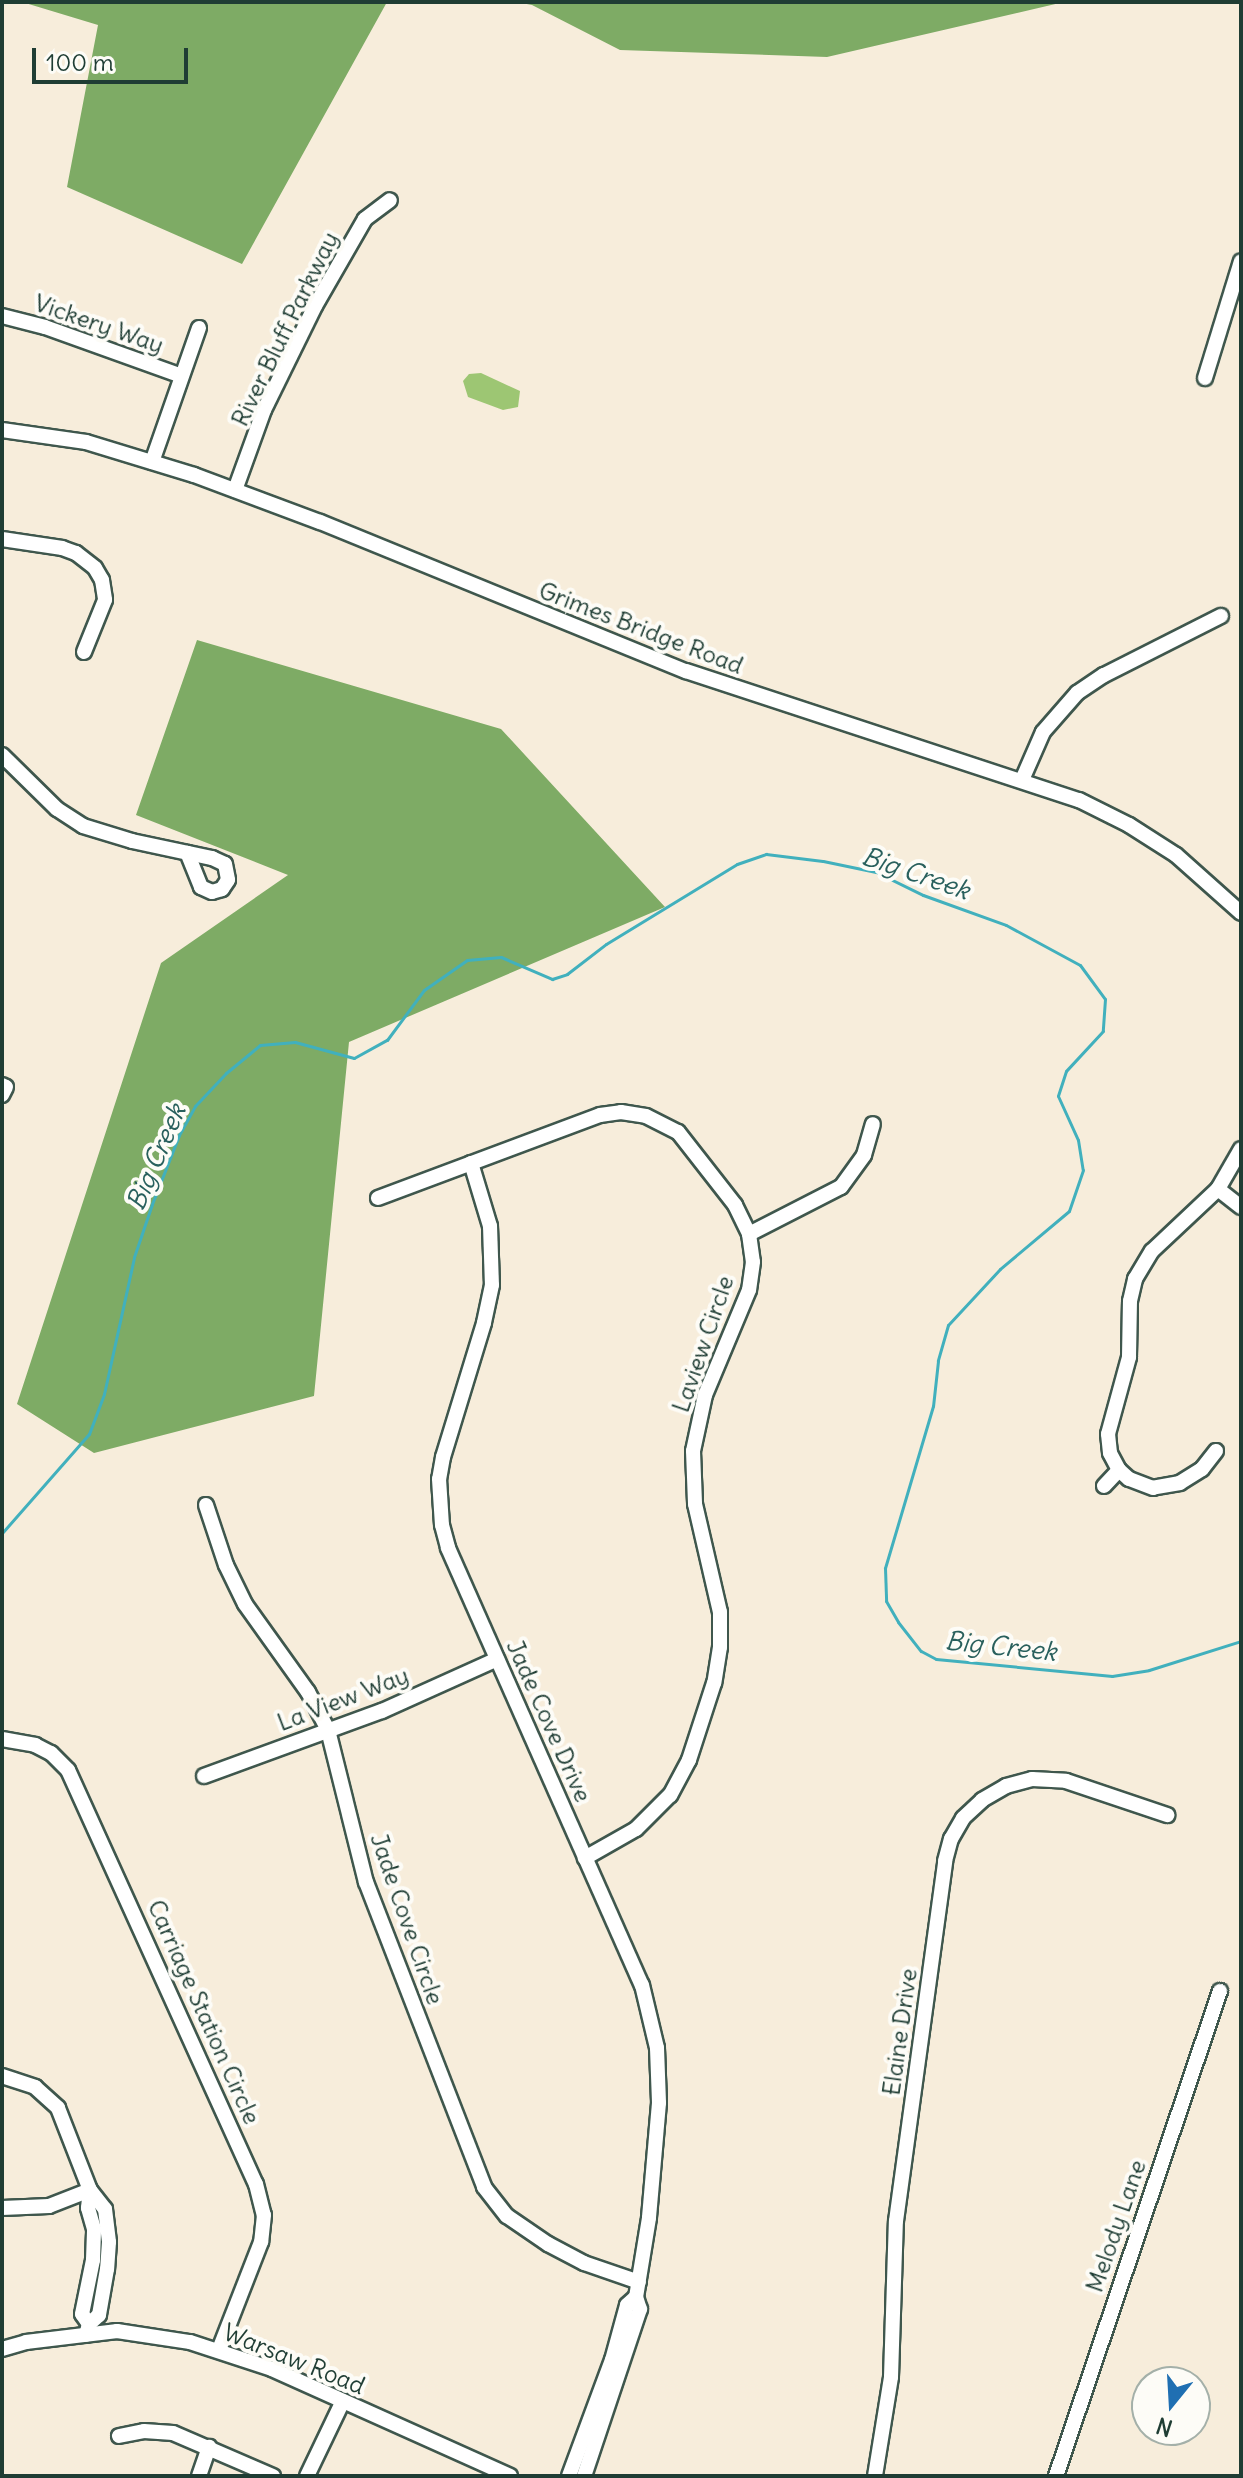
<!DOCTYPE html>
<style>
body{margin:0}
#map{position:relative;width:1243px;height:2478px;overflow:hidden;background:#f7eddb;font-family:Delius,sans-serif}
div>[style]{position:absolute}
.green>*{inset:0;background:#9dc673}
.forest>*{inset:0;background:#7eab65}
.stream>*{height:3px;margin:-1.5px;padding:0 1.5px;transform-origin:1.5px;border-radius:1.5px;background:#41b0bd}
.roads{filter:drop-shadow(2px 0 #3f574d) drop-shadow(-2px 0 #3f574d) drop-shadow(0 2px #3f574d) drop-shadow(0 -2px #3f574d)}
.minor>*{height:14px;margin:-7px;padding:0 7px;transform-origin:7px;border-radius:7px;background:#fff}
span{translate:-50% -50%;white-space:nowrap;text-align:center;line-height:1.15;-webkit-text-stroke:8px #fdfcf7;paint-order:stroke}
.street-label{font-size:24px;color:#1f3d34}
.water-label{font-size:26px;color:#29605d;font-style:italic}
.frame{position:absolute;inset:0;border:4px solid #1f3d34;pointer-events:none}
.north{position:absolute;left:1131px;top:2366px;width:80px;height:80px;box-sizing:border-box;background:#fdfcf7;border:2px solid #a4b0a9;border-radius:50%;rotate:198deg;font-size:22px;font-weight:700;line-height:32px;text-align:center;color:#1f3d34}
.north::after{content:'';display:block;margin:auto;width:28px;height:36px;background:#1f6fb2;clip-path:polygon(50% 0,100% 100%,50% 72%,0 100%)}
.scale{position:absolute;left:32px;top:48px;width:156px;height:36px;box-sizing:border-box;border:4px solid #1f3d34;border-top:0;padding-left:10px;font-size:24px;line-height:28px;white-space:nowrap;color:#1f3d34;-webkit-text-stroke:6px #fdfcf7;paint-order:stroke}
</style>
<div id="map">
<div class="green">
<div style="clip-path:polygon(481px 373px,520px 391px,518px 407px,503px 410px,468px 397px,463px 381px,469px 374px)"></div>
</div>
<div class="forest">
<div style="clip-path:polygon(22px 2px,387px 2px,242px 264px,67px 187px,98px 25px)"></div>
<div style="clip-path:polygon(516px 2px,1064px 2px,827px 57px,620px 50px,532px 5px)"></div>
<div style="clip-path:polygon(197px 640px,501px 729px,665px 907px,349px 1042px,314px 1396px,94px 1453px,17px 1404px,161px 963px,288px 875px,136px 815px)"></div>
</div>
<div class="stream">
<div style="left:2px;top:1533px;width:132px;rotate:-48.7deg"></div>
<div style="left:89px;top:1434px;width:43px;rotate:-69.4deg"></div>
<div style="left:104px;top:1394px;width:140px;rotate:-77.6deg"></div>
<div style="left:134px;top:1257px;width:56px;rotate:-71.2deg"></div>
<div style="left:152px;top:1204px;width:74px;rotate:-68.6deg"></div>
<div style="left:179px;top:1135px;width:33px;rotate:-61deg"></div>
<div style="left:195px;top:1106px;width:45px;rotate:-46.8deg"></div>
<div style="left:226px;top:1073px;width:44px;rotate:-39.5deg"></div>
<div style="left:260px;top:1045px;width:35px;rotate:-5deg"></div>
<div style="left:295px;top:1042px;width:61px;rotate:15.2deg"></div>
<div style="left:354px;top:1058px;width:38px;rotate:-29deg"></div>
<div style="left:387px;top:1040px;width:62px;rotate:-53.5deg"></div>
<div style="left:424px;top:990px;width:52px;rotate:-34.9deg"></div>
<div style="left:467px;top:960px;width:34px;rotate:-5deg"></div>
<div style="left:501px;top:957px;width:56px;rotate:23.3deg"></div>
<div style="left:552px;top:979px;width:16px;rotate:-18deg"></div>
<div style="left:567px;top:974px;width:49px;rotate:-37.6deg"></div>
<div style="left:606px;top:944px;width:153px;rotate:-31.4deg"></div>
<div style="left:737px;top:864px;width:31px;rotate:-19deg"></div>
<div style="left:766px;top:854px;width:57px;rotate:7deg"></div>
<div style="left:823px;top:861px;width:54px;rotate:11.7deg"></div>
<div style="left:876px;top:872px;width:52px;rotate:26.1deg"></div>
<div style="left:923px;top:895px;width:88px;rotate:19.9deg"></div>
<div style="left:1006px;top:925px;width:84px;rotate:28.4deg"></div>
<div style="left:1080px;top:965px;width:42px;rotate:53.7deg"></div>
<div style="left:1105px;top:999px;width:32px;rotate:94deg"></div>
<div style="left:1103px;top:1031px;width:54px;rotate:132.8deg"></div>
<div style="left:1066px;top:1071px;width:26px;rotate:108deg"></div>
<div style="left:1058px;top:1096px;width:48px;rotate:65.6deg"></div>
<div style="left:1078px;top:1140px;width:30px;rotate:81deg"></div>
<div style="left:1083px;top:1170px;width:43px;rotate:108.9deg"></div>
<div style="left:1069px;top:1211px;width:90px;rotate:140deg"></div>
<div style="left:1000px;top:1269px;width:76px;rotate:132.9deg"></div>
<div style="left:948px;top:1325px;width:37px;rotate:106deg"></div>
<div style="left:938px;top:1361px;width:45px;rotate:96.3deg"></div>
<div style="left:933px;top:1406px;width:169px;rotate:106.5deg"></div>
<div style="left:885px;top:1568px;width:33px;rotate:88deg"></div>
<div style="left:886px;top:1601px;width:24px;rotate:60deg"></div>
<div style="left:898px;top:1622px;width:37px;rotate:52deg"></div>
<div style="left:921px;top:1651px;width:17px;rotate:28deg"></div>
<div style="left:936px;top:1659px;width:177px;rotate:5.5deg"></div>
<div style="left:1112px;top:1676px;width:37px;rotate:-9deg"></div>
<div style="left:1149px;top:1670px;width:96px;rotate:-17.5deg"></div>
</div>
<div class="roads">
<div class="minor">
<div style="left:2px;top:316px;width:44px;rotate:14.3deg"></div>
<div style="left:45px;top:327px;width:145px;rotate:19.7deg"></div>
<div style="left:1205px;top:378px;width:122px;rotate:-72.9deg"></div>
<div style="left:2px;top:430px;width:85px;rotate:8.1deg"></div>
<div style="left:86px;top:442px;width:113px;rotate:17deg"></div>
<div style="left:194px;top:475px;width:134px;rotate:20.5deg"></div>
<div style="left:320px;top:522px;width:395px;rotate:22.2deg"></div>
<div style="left:686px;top:671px;width:414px;rotate:18.2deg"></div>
<div style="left:1079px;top:800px;width:56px;rotate:26.6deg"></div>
<div style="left:1129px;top:825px;width:56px;rotate:32.6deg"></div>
<div style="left:1176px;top:855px;width:87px;rotate:41.7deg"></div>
<div style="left:152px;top:462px;width:142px;rotate:-70.7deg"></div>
<div style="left:235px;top:490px;width:85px;rotate:-70.1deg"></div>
<div style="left:264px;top:410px;width:116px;rotate:-63.9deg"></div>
<div style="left:315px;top:306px;width:100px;rotate:-60.1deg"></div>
<div style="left:365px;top:219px;width:31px;rotate:-37deg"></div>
<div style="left:2px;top:539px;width:61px;rotate:8.5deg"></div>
<div style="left:62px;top:548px;width:15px;rotate:20deg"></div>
<div style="left:76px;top:553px;width:24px;rotate:38deg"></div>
<div style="left:95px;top:568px;width:14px;rotate:60deg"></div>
<div style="left:102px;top:580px;width:20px;rotate:81deg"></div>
<div style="left:105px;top:600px;width:56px;rotate:112deg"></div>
<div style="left:2px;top:755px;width:77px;rotate:44.5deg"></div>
<div style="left:57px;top:809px;width:31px;rotate:33deg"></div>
<div style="left:83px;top:826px;width:51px;rotate:17deg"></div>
<div style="left:132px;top:841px;width:82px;rotate:12deg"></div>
<div style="left:212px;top:858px;width:14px;rotate:25deg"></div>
<div style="left:225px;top:864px;width:16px;rotate:79deg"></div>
<div style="left:228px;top:880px;width:11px;rotate:124deg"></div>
<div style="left:222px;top:889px;width:10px;rotate:163deg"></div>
<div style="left:212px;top:892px;width:12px;rotate:-156deg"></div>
<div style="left:201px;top:887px;width:37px;rotate:-112deg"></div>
<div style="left:1022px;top:780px;width:52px;rotate:-66.4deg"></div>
<div style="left:1043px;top:732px;width:52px;rotate:-48.9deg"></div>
<div style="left:1077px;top:693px;width:32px;rotate:-34deg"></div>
<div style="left:1104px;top:675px;width:131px;rotate:-26.8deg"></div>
<div style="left:2px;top:1085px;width:4px;rotate:27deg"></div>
<div style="left:6px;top:1087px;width:9px;rotate:117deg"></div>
<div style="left:471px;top:1163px;width:66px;rotate:73.2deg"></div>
<div style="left:490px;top:1226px;width:59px;rotate:88.1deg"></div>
<div style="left:492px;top:1285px;width:39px;rotate:102deg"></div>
<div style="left:484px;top:1323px;width:140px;rotate:107deg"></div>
<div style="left:443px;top:1457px;width:22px;rotate:100deg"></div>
<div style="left:439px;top:1479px;width:46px;rotate:86.3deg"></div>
<div style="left:442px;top:1525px;width:24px;rotate:75deg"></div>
<div style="left:448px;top:1548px;width:478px;rotate:66.1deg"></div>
<div style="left:642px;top:1985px;width:65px;rotate:76.6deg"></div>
<div style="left:657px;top:2048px;width:55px;rotate:87.9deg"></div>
<div style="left:659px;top:2103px;width:115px;rotate:95deg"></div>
<div style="left:649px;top:2218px;width:80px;rotate:99.3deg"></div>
<div style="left:636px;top:2297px;width:13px;rotate:72deg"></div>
<div style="left:640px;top:2309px;width:176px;rotate:108.5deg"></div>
<div style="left:1218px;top:1189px;width:29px;rotate:38deg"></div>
<div style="left:378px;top:1198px;width:237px;rotate:-20.5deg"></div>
<div style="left:600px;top:1115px;width:21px;rotate:-8deg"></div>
<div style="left:621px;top:1112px;width:25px;rotate:9deg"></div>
<div style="left:646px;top:1116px;width:36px;rotate:27deg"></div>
<div style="left:678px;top:1132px;width:93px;rotate:52deg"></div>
<div style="left:735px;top:1205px;width:32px;rotate:64deg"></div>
<div style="left:749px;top:1234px;width:28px;rotate:82deg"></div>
<div style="left:753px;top:1262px;width:28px;rotate:98deg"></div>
<div style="left:749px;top:1290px;width:114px;rotate:112.7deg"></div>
<div style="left:705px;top:1395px;width:57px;rotate:102.1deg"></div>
<div style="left:693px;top:1451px;width:53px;rotate:87.8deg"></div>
<div style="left:695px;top:1504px;width:111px;rotate:77deg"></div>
<div style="left:720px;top:1612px;width:35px;rotate:90deg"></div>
<div style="left:720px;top:1647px;width:36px;rotate:99deg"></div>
<div style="left:714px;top:1683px;width:81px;rotate:108deg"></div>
<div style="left:689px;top:1760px;width:40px;rotate:118deg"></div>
<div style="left:670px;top:1795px;width:48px;rotate:135deg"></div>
<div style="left:636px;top:1829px;width:59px;rotate:150.4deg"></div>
<div style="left:749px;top:1234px;width:103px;rotate:-27.1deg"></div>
<div style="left:841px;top:1187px;width:39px;rotate:-54deg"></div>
<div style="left:864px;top:1155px;width:32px;rotate:-74deg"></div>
<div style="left:1216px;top:1451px;width:23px;rotate:128deg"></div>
<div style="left:1202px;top:1469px;width:26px;rotate:148deg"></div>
<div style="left:1180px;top:1483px;width:27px;rotate:170deg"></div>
<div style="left:1153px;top:1488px;width:26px;rotate:-159deg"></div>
<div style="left:1129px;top:1479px;width:13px;rotate:-138deg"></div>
<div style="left:1119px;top:1470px;width:19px;rotate:-118deg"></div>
<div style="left:1110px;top:1453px;width:19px;rotate:-96deg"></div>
<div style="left:1108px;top:1434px;width:80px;rotate:-74.7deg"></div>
<div style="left:1129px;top:1357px;width:56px;rotate:-89deg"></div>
<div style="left:1130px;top:1301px;width:23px;rotate:-77deg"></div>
<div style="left:1135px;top:1279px;width:33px;rotate:-59deg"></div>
<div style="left:1152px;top:1251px;width:91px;rotate:-43.2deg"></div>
<div style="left:1218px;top:1189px;width:46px;rotate:-60.1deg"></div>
<div style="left:1104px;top:1486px;width:22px;rotate:-47deg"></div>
<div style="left:206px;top:1505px;width:63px;rotate:71.6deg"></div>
<div style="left:226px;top:1565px;width:43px;rotate:64deg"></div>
<div style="left:245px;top:1604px;width:108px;rotate:54.4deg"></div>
<div style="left:308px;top:1692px;width:43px;rotate:62.2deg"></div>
<div style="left:328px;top:1730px;width:157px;rotate:76deg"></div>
<div style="left:366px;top:1882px;width:327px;rotate:68.8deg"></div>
<div style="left:484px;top:2187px;width:37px;rotate:52deg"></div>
<div style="left:507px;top:2216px;width:50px;rotate:34.3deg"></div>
<div style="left:548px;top:2244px;width:41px;rotate:27.8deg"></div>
<div style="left:584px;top:2263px;width:58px;rotate:19.1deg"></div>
<div style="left:2px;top:1739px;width:34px;rotate:10deg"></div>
<div style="left:35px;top:1745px;width:18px;rotate:27deg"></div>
<div style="left:51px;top:1753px;width:24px;rotate:45deg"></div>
<div style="left:68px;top:1770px;width:455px;rotate:65.6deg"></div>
<div style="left:256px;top:2184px;width:32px;rotate:76deg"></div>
<div style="left:264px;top:2215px;width:27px;rotate:96deg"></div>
<div style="left:261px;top:2242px;width:116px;rotate:111.3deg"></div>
<div style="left:204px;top:1776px;width:189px;rotate:-20.1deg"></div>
<div style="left:382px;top:1711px;width:126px;rotate:-24.3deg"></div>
<div style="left:2px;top:2076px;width:35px;rotate:18deg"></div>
<div style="left:35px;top:2087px;width:31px;rotate:42deg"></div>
<div style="left:58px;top:2108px;width:88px;rotate:68.7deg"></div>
<div style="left:90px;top:2190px;width:24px;rotate:52deg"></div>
<div style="left:105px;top:2209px;width:33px;rotate:83deg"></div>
<div style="left:109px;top:2242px;width:27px;rotate:94deg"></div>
<div style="left:107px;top:2269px;width:47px;rotate:99.9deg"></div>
<div style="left:99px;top:2315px;width:13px;rotate:138deg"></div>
<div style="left:89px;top:2324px;width:11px;rotate:105deg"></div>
<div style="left:2px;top:2208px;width:47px;rotate:-2.4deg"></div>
<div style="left:49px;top:2206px;width:44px;rotate:-21.3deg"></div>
<div style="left:89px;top:2324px;width:12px;rotate:-125deg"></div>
<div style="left:82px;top:2314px;width:55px;rotate:-78.5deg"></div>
<div style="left:93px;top:2260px;width:31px;rotate:-88deg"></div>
<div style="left:94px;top:2229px;width:22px;rotate:-106deg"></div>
<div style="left:88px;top:2208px;width:18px;rotate:-84deg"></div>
<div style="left:2px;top:2349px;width:25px;rotate:-16deg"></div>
<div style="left:26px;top:2342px;width:92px;rotate:-6.9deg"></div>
<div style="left:117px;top:2331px;width:74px;rotate:8.6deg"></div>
<div style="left:190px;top:2342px;width:86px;rotate:18.2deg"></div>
<div style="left:272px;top:2369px;width:261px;rotate:24.2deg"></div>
<div style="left:119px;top:2436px;width:25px;rotate:-11deg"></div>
<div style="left:144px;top:2431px;width:29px;rotate:4deg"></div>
<div style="left:173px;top:2433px;width:109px;rotate:23.3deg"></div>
<div style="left:199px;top:2476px;width:31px;rotate:-71deg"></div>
<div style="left:307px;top:2476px;width:83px;rotate:-64.4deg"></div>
<div style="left:569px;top:2476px;width:124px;rotate:-69.7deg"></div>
<div style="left:612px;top:2360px;width:57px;rotate:-74.7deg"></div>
<div style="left:627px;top:2305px;width:12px;rotate:-42deg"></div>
<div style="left:875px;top:2476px;width:100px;rotate:-80.8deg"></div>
<div style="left:891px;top:2377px;width:156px;rotate:-88.2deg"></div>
<div style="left:896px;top:2221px;width:363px;rotate:-82.2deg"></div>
<div style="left:945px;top:1861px;width:23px;rotate:-75deg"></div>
<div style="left:951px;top:1839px;width:24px;rotate:-60deg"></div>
<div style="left:963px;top:1818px;width:26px;rotate:-43deg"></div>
<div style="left:982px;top:1800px;width:28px;rotate:-30deg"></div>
<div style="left:1006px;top:1786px;width:27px;rotate:-15deg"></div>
<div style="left:1032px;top:1779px;width:34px;rotate:3deg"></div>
<div style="left:1066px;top:1781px;width:107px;rotate:18.6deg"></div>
<div style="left:1056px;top:2476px;width:512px;rotate:-71.32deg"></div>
</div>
</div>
<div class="street-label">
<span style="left:99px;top:324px;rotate:19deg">Vickery Way</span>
<span style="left:285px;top:329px;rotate:-64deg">River Bluff Parkway</span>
<span style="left:641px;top:628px;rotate:21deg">Grimes Bridge Road</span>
<span style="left:703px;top:1344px;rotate:-71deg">Laview Circle</span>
<span style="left:343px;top:1699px;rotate:-21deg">La View Way</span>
<span style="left:549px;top:1721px;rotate:66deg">Jade Cove Drive</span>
<span style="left:407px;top:1919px;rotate:71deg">Jade Cove Circle</span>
<span style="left:204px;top:2012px;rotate:66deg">Carriage Station Circle</span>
<span style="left:900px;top:2032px;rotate:-82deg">Elaine Drive</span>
<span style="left:1116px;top:2226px;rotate:-71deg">Melody Lane</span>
<span style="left:294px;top:2359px;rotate:22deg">Warsaw Road</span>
</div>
<div class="water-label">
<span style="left:916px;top:873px;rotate:19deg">Big Creek</span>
<span style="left:156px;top:1157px;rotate:-67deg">Big Creek</span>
<span style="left:1001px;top:1646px;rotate:6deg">Big Creek</span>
</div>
<div class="frame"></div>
<div class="north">N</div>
<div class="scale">100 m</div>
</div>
